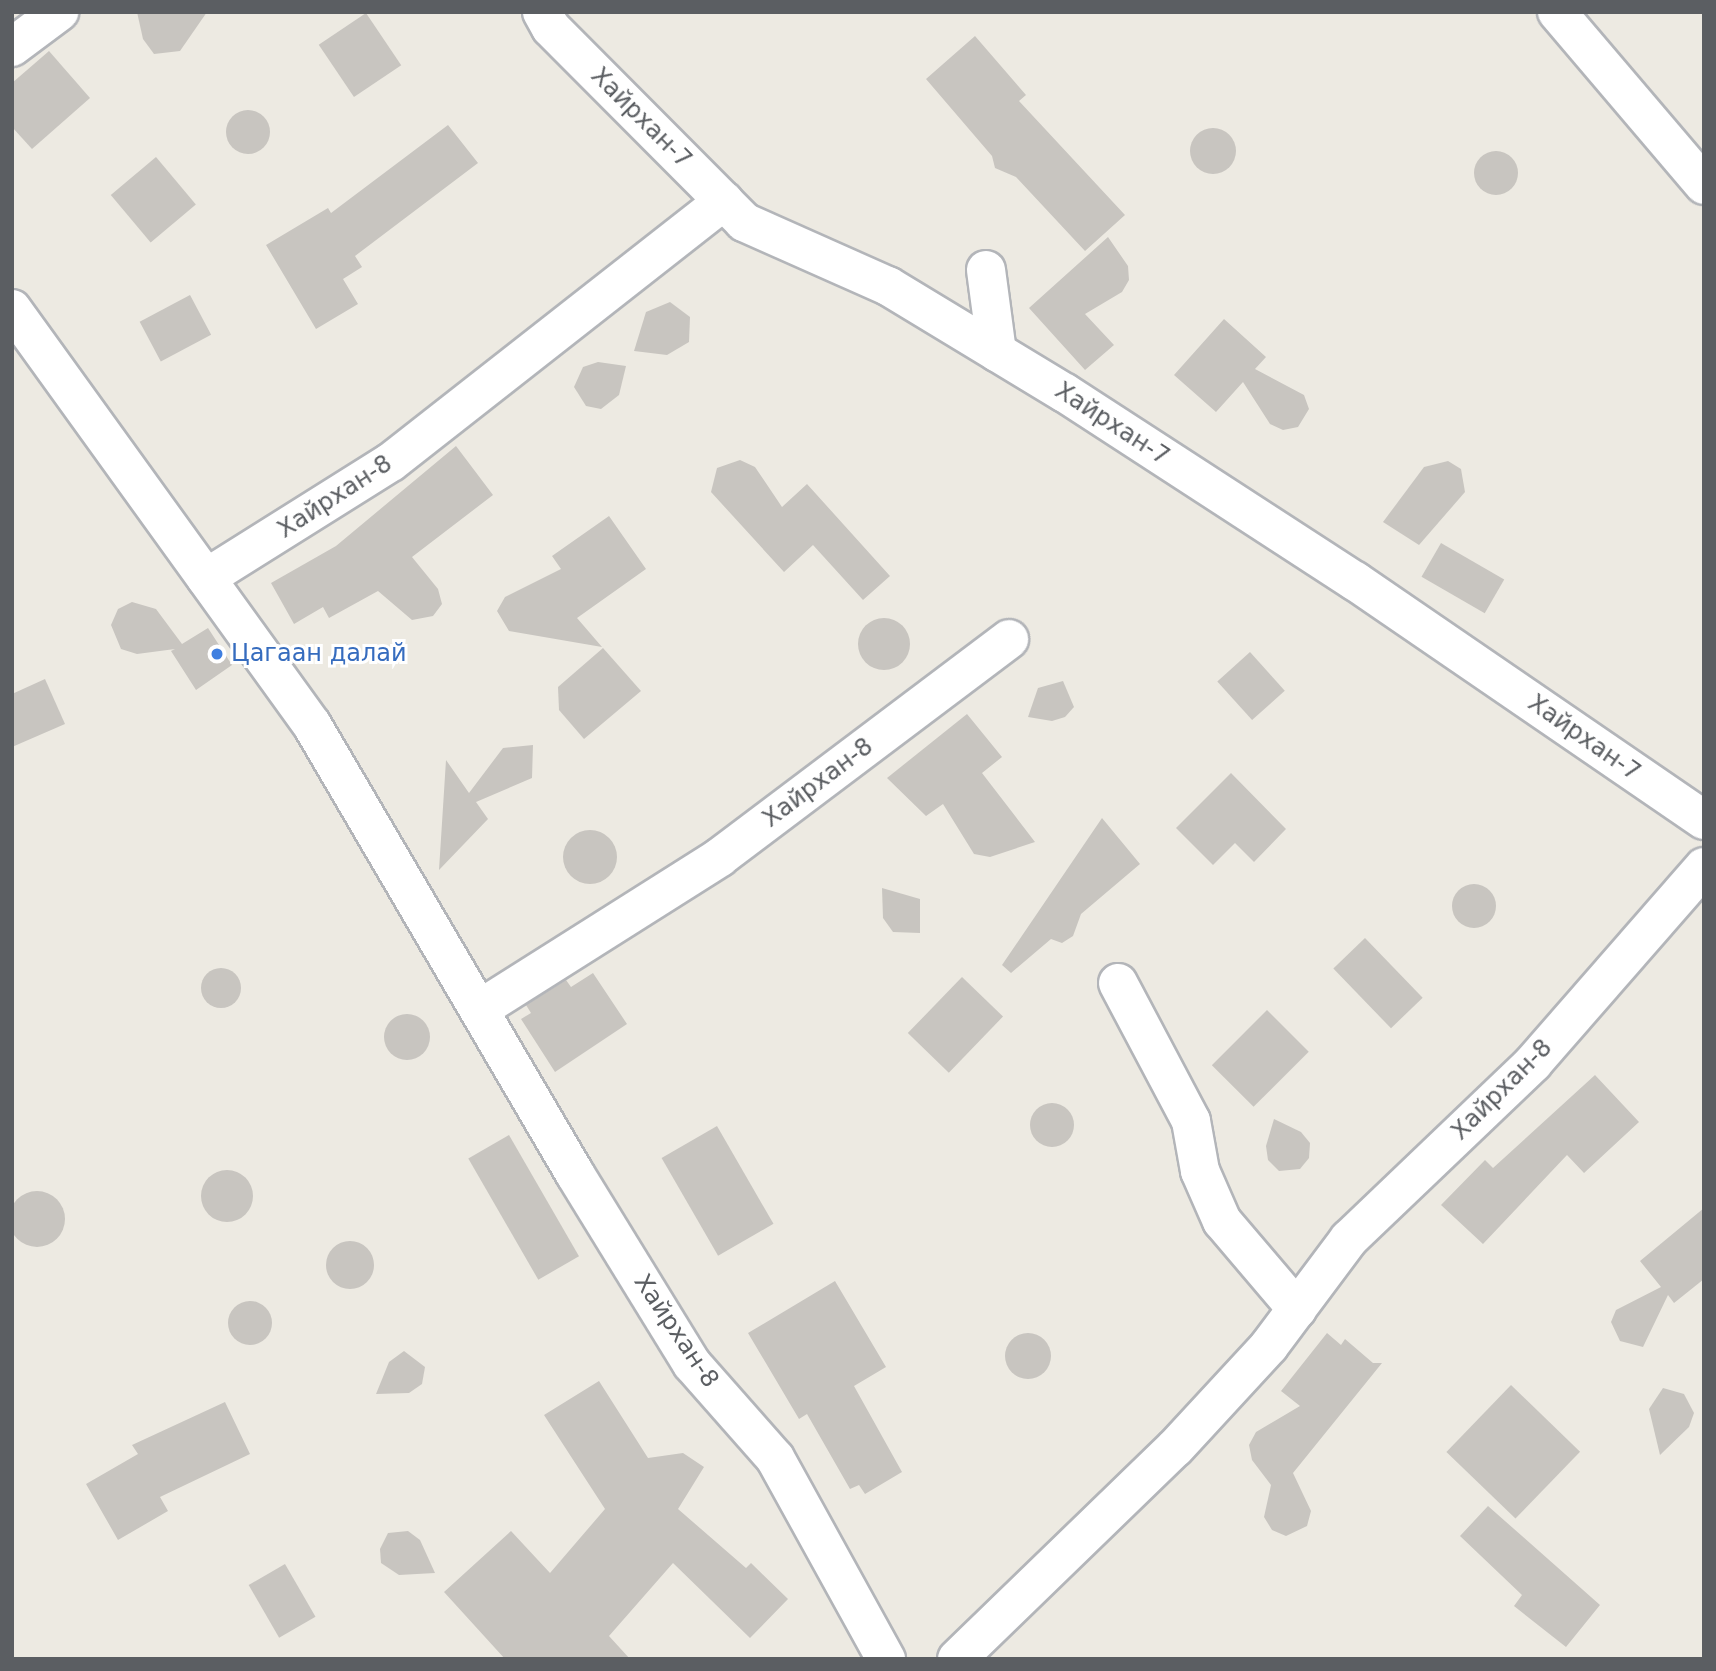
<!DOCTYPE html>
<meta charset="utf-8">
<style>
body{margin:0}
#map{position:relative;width:1716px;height:1671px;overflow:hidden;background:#edeae2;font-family:"DejaVu Sans",sans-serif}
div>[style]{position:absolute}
.building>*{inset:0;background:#c8c5c0;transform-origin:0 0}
.round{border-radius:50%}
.roads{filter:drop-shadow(2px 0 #b3b5b9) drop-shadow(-2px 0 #b3b5b9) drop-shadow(0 2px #b3b5b9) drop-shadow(0 -2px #b3b5b9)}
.minor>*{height:38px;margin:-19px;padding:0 19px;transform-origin:19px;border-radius:19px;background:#fff}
.dots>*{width:19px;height:19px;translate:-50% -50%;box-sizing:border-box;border:4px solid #fff;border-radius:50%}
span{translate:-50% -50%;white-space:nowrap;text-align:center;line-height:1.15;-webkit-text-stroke:6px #fff;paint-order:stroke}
.street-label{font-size:24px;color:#5b5e62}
.shop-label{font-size:24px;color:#366cbe}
.left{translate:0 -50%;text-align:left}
.frame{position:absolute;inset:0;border:14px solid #5b5e62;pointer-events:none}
</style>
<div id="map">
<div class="building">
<div style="clip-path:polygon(137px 12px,207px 12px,180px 51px,154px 54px,143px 39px)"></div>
<div style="left:366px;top:13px;width:63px;height:57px;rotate:56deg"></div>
<div style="clip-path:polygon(975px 36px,1026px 95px,1019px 101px,1125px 215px,1085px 251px,1016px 177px,995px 168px,992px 156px,926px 79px)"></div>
<div style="clip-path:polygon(49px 51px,90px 98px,32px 149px,12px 127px,12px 83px)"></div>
<div class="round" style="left:226px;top:110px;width:44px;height:44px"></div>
<div style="clip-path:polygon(448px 125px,478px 163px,355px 256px,362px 267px,343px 279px,358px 304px,316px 329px,266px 245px,328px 208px,331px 213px)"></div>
<div class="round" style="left:1190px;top:128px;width:46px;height:46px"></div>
<div class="round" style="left:1474px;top:151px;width:44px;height:44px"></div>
<div style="left:156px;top:157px;width:62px;height:59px;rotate:50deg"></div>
<div style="clip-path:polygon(1108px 237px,1128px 266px,1129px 280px,1122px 292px,1085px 314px,1114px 345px,1085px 370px,1029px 308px)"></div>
<div style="left:190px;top:295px;width:45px;height:57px;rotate:62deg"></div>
<div style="clip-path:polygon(670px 302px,690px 317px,689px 342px,667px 355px,634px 351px,646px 312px)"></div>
<div style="clip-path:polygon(1224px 319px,1266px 357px,1255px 369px,1304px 395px,1309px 409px,1298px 427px,1283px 430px,1270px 424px,1243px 382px,1216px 412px,1174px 375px)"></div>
<div style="clip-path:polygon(598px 362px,626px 366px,619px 395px,601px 409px,586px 406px,574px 387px,583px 367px)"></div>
<div style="clip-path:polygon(456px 446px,493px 495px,412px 557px,438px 589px,442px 604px,433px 616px,412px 620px,378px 591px,329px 618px,323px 607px,294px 624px,271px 583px,336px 546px)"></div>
<div style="clip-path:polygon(740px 460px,755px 467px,782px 507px,807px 484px,890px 576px,863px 600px,813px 545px,784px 572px,711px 492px,717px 468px)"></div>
<div style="clip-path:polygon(1448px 461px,1461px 469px,1465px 492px,1419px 545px,1383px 522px,1424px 467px)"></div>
<div style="clip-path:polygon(609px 516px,646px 569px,577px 618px,602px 647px,509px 631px,497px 611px,505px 597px,561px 569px,552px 556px)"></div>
<div style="left:1441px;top:543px;width:73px;height:39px;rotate:30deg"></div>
<div style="clip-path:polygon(132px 602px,156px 609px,182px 644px,208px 628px,232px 665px,196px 690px,171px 651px,175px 649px,137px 654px,121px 649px,111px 625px,118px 609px)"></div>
<div class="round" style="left:858px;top:618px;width:52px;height:52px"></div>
<div style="clip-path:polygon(603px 648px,641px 691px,584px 739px,559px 710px,558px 687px)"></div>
<div style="left:1250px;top:652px;width:52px;height:44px;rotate:48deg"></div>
<div style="clip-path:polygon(45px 679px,65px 724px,12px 747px,12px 694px)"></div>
<div style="clip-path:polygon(1063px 681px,1074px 707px,1065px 717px,1052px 721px,1028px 717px,1038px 688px)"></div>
<div style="clip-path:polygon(967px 714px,1002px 757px,982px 773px,1035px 842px,990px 857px,974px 854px,943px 804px,926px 816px,887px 778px)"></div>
<div style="clip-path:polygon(533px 745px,532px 778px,476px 802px,488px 819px,439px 870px,446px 760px,469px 793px,503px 748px)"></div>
<div style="clip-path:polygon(1231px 773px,1286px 829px,1254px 862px,1235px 843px,1213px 865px,1176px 828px)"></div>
<div style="clip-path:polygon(1102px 818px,1140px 864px,1081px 914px,1073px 936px,1062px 943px,1051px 939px,1011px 973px,1002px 965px)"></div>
<div class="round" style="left:563px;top:830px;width:54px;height:54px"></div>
<div class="round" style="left:1452px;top:884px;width:44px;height:44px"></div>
<div style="clip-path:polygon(882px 888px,920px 899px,920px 933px,893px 932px,883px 918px)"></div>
<div style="left:1365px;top:938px;width:83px;height:44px;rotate:46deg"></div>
<div class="round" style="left:201px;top:968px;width:40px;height:40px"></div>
<div style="clip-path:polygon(593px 973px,627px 1024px,555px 1072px,521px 1019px,531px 1013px,526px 1005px,566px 980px,571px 987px)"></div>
<div style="left:962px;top:977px;width:57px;height:78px;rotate:44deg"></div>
<div style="left:1267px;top:1010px;width:59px;height:78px;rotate:45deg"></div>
<div class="round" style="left:384px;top:1014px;width:46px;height:46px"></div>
<div style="clip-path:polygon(1595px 1075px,1639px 1122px,1584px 1173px,1567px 1155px,1483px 1244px,1441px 1205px,1485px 1160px,1493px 1168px)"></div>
<div class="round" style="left:1030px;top:1103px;width:44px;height:44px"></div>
<div style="clip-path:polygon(1274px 1119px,1301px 1132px,1310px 1143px,1309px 1158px,1300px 1169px,1279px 1171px,1268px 1160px,1266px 1146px)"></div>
<div style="left:717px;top:1126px;width:113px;height:64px;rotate:60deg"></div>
<div style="left:509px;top:1135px;width:140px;height:47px;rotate:60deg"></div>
<div class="round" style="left:201px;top:1170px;width:52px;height:52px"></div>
<div class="round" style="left:9px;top:1191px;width:56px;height:56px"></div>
<div style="clip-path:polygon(1704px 1208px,1704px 1279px,1674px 1303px,1668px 1295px,1643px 1347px,1620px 1341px,1611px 1322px,1616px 1310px,1661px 1287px,1640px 1261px)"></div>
<div class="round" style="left:326px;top:1241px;width:48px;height:48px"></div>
<div style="clip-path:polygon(835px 1281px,886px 1367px,854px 1386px,902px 1472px,865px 1494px,859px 1485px,850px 1489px,807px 1414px,799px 1419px,748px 1333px)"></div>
<div class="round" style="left:228px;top:1301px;width:44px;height:44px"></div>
<div class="round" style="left:1005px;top:1333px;width:46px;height:46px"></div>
<div style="clip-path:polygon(1327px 1333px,1341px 1345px,1345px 1339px,1373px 1363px,1382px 1363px,1293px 1473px,1311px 1511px,1307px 1526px,1286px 1536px,1272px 1530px,1264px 1517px,1271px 1485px,1252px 1460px,1249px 1445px,1256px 1432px,1300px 1406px,1281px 1391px)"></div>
<div style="clip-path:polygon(404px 1351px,425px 1367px,422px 1384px,409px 1393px,376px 1394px,389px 1362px)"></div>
<div style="clip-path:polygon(599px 1381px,648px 1458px,683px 1453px,704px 1467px,678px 1509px,746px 1568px,751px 1563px,788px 1599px,750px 1638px,673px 1563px,609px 1636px,630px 1659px,505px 1659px,444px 1592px,511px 1531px,550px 1573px,605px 1509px,544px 1415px)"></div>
<div style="left:1511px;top:1385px;width:96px;height:93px;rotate:44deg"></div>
<div style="clip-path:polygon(1663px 1388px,1684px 1394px,1694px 1413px,1689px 1427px,1660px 1455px,1649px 1409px)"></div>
<div style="clip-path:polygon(225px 1402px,250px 1454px,160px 1497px,168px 1511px,118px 1540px,86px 1484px,138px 1454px,132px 1445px)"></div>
<div style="clip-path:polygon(1488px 1506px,1600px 1605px,1566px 1647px,1514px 1606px,1522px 1595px,1460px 1536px)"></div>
<div style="clip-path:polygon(408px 1531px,420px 1540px,435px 1573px,399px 1575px,381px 1563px,380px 1549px,388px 1533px)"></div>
<div style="left:285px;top:1564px;width:61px;height:42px;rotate:60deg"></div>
</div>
<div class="roads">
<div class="minor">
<div style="left:542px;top:12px;width:18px;rotate:61deg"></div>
<div style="left:551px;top:28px;width:274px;rotate:45.1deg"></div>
<div style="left:744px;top:222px;width:158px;rotate:24deg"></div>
<div style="left:888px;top:286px;width:207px;rotate:31.2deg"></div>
<div style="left:1065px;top:393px;width:346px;rotate:33deg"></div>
<div style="left:1355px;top:581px;width:423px;rotate:34.4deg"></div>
<div style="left:1557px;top:12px;width:227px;rotate:49.6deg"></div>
<div style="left:12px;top:47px;width:59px;rotate:-36.7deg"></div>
<div style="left:986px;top:270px;width:83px;rotate:82.4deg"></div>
<div style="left:12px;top:309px;width:513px;rotate:54.2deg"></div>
<div style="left:312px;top:725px;width:520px;rotate:59.64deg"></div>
<div style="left:575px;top:1174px;width:223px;rotate:58.4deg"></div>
<div style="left:692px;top:1364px;width:125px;rotate:48.6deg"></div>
<div style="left:775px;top:1458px;width:230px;rotate:61.1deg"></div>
<div style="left:206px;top:578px;width:218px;rotate:-32.1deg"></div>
<div style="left:391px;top:462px;width:423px;rotate:-38.1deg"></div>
<div style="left:1118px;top:983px;width:156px;rotate:62.1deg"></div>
<div style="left:1191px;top:1121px;width:51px;rotate:79.8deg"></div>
<div style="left:1200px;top:1171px;width:55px;rotate:66.3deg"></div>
<div style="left:1222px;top:1221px;width:116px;rotate:49.6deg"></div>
<div style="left:480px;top:1009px;width:284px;rotate:-32.3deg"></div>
<div style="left:720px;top:857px;width:362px;rotate:-37deg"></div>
<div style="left:957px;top:1659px;width:303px;rotate:-44.1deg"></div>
<div style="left:1175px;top:1448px;width:139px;rotate:-47.3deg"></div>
<div style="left:1269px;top:1346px;width:134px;rotate:-53.2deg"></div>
<div style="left:1349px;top:1239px;width:255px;rotate:-43.7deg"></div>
<div style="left:1533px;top:1063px;width:260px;rotate:-48.9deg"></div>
</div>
</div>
<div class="dots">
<div style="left:217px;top:654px;background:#3f7fe0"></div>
</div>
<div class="street-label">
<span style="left:641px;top:118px;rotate:45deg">Хайрхан-7</span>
<span style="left:1112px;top:424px;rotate:33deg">Хайрхан-7</span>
<span style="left:335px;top:497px;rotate:-33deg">Хайрхан-8</span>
<span style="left:1584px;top:738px;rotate:35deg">Хайрхан-7</span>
<span style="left:818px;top:783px;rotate:-37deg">Хайрхан-8</span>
<span style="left:1502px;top:1090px;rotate:-45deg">Хайрхан-8</span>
<span style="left:676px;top:1331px;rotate:56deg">Хайрхан-8</span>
</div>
<div class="shop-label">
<span class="left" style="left:231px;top:654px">Цагаан далай</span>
</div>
<div class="frame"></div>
</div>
